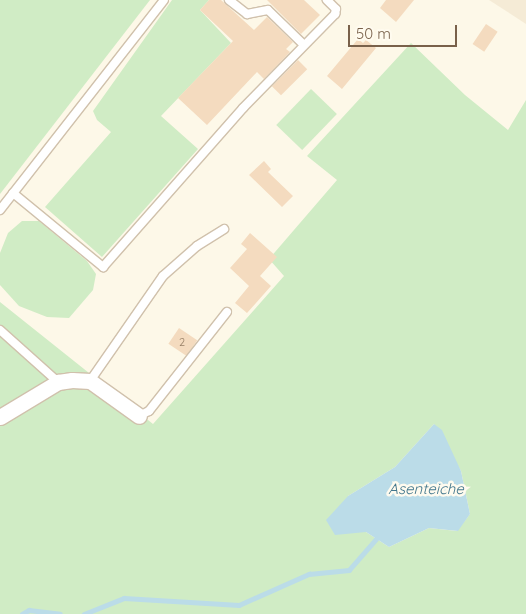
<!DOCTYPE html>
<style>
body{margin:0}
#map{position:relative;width:526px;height:614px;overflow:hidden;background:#fdf8e8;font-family:Quicksand,sans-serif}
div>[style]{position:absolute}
.residential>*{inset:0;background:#f5ebd6}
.green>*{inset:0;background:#d0ecc5;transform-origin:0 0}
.water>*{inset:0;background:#bbdce8}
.stream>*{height:4.5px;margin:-2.25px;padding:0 2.25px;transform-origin:2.25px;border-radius:2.25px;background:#bbdce8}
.building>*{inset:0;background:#f4dbbf;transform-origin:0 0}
.roads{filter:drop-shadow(1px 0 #d0c1ac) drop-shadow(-1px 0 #d0c1ac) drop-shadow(0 1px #d0c1ac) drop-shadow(0 -1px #d0c1ac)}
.service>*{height:8px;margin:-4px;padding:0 4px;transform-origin:4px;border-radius:4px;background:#fff}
.minor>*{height:15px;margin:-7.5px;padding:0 7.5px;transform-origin:7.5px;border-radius:7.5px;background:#fff}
span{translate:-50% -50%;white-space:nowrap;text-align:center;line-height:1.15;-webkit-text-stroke:5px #fffbef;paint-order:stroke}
.number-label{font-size:11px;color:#988067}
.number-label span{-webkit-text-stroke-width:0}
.water-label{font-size:15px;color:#43778d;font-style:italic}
.scale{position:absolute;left:348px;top:25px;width:109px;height:22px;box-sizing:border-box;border:2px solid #79614a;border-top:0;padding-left:6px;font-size:15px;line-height:18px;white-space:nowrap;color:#79614a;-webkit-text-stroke:4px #fffbef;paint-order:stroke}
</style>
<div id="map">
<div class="residential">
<div style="clip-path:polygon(489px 0,526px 0,526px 24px)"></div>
</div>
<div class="green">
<div style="clip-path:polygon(0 0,150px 0,0 194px)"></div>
<div style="clip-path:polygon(172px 0,209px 0,200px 10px,231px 43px,161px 116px,198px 149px,102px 257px,45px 207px,111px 132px,97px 120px,93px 111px)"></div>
<div style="clip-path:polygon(evenodd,411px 43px,465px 95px,508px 130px,526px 100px,526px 614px,0 614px,0 302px,153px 424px,284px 276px,269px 259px,337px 180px,307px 156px,411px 43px,434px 424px,461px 471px,470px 514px,457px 531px,429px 528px,389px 547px,366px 532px,348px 496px,395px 467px,434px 424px)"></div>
<div style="left:311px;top:89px;width:36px;height:50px;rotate:44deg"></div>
<div style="clip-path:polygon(22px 221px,39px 221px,87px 261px,96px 274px,93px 290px,69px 318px,47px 317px,19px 306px,0 285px,0 253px,8px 233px)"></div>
</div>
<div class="water">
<div style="clip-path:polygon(434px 424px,442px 430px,461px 471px,470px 514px,458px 531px,429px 528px,389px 547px,366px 532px,335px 535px,326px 520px,348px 496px,395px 467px)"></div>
</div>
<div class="stream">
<div style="left:22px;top:614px;width:8px;rotate:-30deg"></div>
<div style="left:29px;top:610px;width:31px;rotate:7deg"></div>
<div style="left:84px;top:614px;width:43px;rotate:-21.8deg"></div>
<div style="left:124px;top:598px;width:115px;rotate:3.5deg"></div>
<div style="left:239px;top:605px;width:77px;rotate:-23.9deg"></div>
<div style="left:309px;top:574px;width:40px;rotate:-5.7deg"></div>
<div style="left:349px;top:570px;width:41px;rotate:-48.9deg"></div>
</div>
<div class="building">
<div style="clip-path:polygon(209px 0,221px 0,254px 30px,267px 17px,293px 42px,286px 49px,290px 52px,264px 79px,257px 72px,207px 125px,178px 98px,233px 41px,200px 10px)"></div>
<div style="clip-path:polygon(267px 0,304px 0,320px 15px,301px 34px)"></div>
<div style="clip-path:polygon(386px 0,414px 0,396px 22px,380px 8px)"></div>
<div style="left:486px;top:24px;width:14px;height:24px;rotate:34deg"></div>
<div style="clip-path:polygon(358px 39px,363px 43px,366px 40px,376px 48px,342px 89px,327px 76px)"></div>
<div style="left:298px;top:60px;width:13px;height:37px;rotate:45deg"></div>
<div style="clip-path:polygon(264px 161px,271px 169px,268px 172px,293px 196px,282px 207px,249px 175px)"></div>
<div style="clip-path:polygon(250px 233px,277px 257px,260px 276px,271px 286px,247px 313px,235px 303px,249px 286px,230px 268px,247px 249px,241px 244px)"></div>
<div style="left:179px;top:328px;width:22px;height:19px;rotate:34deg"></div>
</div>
<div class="roads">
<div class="service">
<div style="left:229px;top:0;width:23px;rotate:38deg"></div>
<div style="left:247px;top:14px;width:21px;rotate:-11deg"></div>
<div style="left:268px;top:10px;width:49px;rotate:44.2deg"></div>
<div style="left:13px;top:193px;width:117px;rotate:39.4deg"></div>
<div style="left:103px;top:267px;width:212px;rotate:-48.6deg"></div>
<div style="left:243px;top:108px;width:132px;rotate:-45.6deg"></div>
<div style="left:335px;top:14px;width:5px;rotate:-79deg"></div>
<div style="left:336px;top:9px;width:13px;rotate:-135deg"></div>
<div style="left:0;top:210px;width:266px;rotate:-52deg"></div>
<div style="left:0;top:330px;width:78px;rotate:41.9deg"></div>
<div style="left:90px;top:381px;width:128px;rotate:-55.2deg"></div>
<div style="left:163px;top:276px;width:45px;rotate:-41.4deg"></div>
<div style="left:197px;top:246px;width:32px;rotate:-32deg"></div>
<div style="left:139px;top:416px;width:11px;rotate:-27deg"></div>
<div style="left:149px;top:411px;width:126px;rotate:-51.8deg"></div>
</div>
<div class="minor">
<div style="left:0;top:417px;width:68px;rotate:-31.1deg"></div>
<div style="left:58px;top:382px;width:14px;rotate:-8deg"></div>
<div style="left:72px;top:380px;width:18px;rotate:3deg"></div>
<div style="left:90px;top:381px;width:60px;rotate:35.5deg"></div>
</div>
</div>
<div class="number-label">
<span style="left:182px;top:342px">2</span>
</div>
<div class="water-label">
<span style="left:426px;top:489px">Asenteiche</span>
</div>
<div class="scale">50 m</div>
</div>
